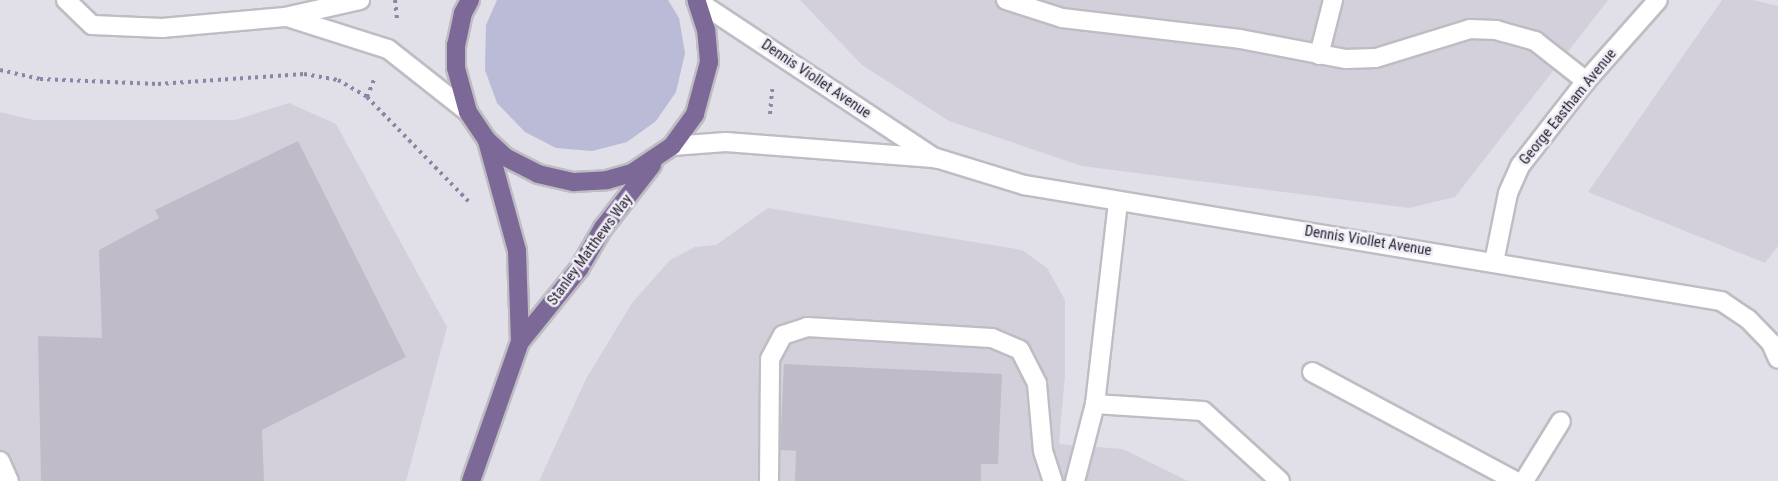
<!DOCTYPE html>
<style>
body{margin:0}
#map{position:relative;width:1778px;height:481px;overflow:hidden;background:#e1dfe8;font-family:"Roboto Condensed",sans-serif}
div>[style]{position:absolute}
.built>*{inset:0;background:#d4d0db}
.green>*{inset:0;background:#babbd7}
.building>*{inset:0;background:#bfbbc8}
.path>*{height:4px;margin-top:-2px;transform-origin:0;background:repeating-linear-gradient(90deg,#9183a8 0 3px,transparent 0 7.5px)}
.roads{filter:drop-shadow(2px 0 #bfbdc3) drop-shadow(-2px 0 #bfbdc3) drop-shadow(0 2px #bfbdc3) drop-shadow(0 -2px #bfbdc3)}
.minor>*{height:18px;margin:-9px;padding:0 9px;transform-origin:9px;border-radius:9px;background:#fff}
.major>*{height:18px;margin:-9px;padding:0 9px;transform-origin:9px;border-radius:9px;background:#7d6998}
span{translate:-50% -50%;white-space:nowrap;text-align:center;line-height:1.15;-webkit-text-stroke:5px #f0eef5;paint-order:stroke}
.street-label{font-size:15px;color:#2a2236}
</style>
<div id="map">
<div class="built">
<div style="clip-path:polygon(800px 0,1608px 0,1455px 197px,1409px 208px,1082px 166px,949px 121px,862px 65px)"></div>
<div style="clip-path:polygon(1722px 0,1753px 0,1778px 6px,1778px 246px,1765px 263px,1588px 192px)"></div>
<div style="clip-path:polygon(289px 103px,336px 124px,447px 327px,406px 481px,0 481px,0 112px,34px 120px,235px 120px)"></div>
<div style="clip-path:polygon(768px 208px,1022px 250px,1047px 268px,1065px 300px,1065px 375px,1059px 444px,1123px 449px,1188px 481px,539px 481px,586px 379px,632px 303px,670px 260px,695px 247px,716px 245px)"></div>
</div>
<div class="green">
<div style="clip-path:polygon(497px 0,668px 0,679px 18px,685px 53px,676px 92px,656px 121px,627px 142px,592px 151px,556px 148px,525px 132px,497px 103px,485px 70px,486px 25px)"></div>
</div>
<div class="building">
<div style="clip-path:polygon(298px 141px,406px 357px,262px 430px,264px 481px,41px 481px,38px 336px,102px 338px,99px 250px,159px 218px,155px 210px)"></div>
<div style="clip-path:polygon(784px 364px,1002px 374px,998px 464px,981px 464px,981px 481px,795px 481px,796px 451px,780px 450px)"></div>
</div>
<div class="path">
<div style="left:395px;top:0;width:20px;rotate:84deg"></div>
<div style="left:0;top:70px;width:41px;rotate:12.7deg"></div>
<div style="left:40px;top:79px;width:118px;rotate:2.4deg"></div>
<div style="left:158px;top:84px;width:146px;rotate:-3.9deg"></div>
<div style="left:304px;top:74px;width:35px;rotate:10deg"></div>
<div style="left:338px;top:80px;width:34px;rotate:30deg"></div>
<div style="left:367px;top:97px;width:148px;rotate:45.8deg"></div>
<div style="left:367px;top:97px;width:22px;rotate:-68deg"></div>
<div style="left:770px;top:114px;width:25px;rotate:-85deg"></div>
</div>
<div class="roads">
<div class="minor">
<div style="left:66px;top:0;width:36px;rotate:44deg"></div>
<div style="left:92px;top:25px;width:70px;rotate:2.5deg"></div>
<div style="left:162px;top:28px;width:123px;rotate:-5.1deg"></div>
<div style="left:285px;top:17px;width:77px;rotate:-12.8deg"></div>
<div style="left:696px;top:0;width:287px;rotate:33.5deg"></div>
<div style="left:1006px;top:0;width:59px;rotate:17.8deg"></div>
<div style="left:1062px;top:18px;width:179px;rotate:6.7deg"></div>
<div style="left:1240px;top:39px;width:108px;rotate:10.7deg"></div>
<div style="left:1346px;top:59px;width:30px;rotate:-2deg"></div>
<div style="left:1376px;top:58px;width:98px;rotate:-17.1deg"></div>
<div style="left:1470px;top:29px;width:26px;rotate:2deg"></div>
<div style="left:1496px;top:30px;width:41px;rotate:15.8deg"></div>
<div style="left:1535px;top:41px;width:65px;rotate:38.1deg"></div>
<div style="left:287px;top:17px;width:106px;rotate:17.6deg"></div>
<div style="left:388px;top:49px;width:102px;rotate:38.2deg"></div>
<div style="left:1319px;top:55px;width:57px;rotate:-75.7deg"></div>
<div style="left:672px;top:146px;width:54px;rotate:-4.2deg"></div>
<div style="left:726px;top:142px;width:211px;rotate:4.4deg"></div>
<div style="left:936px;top:158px;width:92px;rotate:17.1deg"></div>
<div style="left:1024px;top:185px;width:707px;rotate:9.45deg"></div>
<div style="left:1721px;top:301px;width:32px;rotate:34deg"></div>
<div style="left:1748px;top:319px;width:33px;rotate:46deg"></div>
<div style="left:1771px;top:343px;width:17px;rotate:66deg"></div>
<div style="left:1494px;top:262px;width:70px;rotate:-78.5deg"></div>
<div style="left:1508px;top:193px;width:30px;rotate:-66deg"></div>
<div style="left:1520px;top:166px;width:108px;rotate:-52.2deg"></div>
<div style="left:1586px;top:81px;width:108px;rotate:-48.4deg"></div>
<div style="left:1312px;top:372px;width:230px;rotate:28.2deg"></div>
<div style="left:1095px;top:404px;width:108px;rotate:3.7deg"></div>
<div style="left:1203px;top:411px;width:104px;rotate:42.3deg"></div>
<div style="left:0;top:461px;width:22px;rotate:66deg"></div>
<div style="left:769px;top:481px;width:122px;rotate:-89.5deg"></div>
<div style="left:770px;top:359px;width:27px;rotate:-62deg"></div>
<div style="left:783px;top:335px;width:25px;rotate:-18deg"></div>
<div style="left:807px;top:327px;width:185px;rotate:3.4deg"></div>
<div style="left:992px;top:338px;width:30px;rotate:23deg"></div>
<div style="left:1020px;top:350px;width:38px;rotate:63deg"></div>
<div style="left:1037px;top:384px;width:67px;rotate:84.9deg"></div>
<div style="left:1043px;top:451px;width:32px;rotate:72deg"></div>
<div style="left:1075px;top:481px;width:80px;rotate:-75.4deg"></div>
<div style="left:1095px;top:404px;width:204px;rotate:-83.5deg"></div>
<div style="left:1524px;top:481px;width:70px;rotate:-58.3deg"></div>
</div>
<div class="major">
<div style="left:470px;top:0;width:15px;rotate:118deg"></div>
<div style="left:463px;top:13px;width:33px;rotate:102deg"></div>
<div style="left:456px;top:45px;width:23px;rotate:90deg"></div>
<div style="left:456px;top:68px;width:46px;rotate:74.7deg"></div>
<div style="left:468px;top:112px;width:34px;rotate:56deg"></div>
<div style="left:487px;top:140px;width:25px;rotate:43deg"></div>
<div style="left:505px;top:157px;width:37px;rotate:27deg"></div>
<div style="left:538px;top:174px;width:37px;rotate:13deg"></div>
<div style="left:574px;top:182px;width:33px;rotate:-3deg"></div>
<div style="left:607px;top:180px;width:26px;rotate:-16deg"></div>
<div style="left:632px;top:173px;width:48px;rotate:-34deg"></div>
<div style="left:672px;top:146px;width:39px;rotate:-54deg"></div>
<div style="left:695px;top:114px;width:54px;rotate:-74.9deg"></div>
<div style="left:709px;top:62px;width:32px;rotate:-95deg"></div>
<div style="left:706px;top:30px;width:32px;rotate:-108deg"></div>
<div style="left:487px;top:141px;width:114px;rotate:74.7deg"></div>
<div style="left:517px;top:251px;width:91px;rotate:88.1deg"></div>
<div style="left:471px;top:481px;width:147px;rotate:-70.6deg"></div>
<div style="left:520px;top:342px;width:94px;rotate:-51.1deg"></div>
<div style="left:579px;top:269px;width:48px;rotate:-59.7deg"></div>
<div style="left:603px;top:228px;width:80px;rotate:-52.1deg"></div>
</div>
</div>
<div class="street-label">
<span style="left:816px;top:79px;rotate:34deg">Dennis Viollet Avenue</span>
<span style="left:1568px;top:107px;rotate:-51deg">George Eastham Avenue</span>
<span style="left:1368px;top:241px;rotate:9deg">Dennis Viollet Avenue</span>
<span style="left:590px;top:250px;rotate:-54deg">Stanley Matthews Way</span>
</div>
</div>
